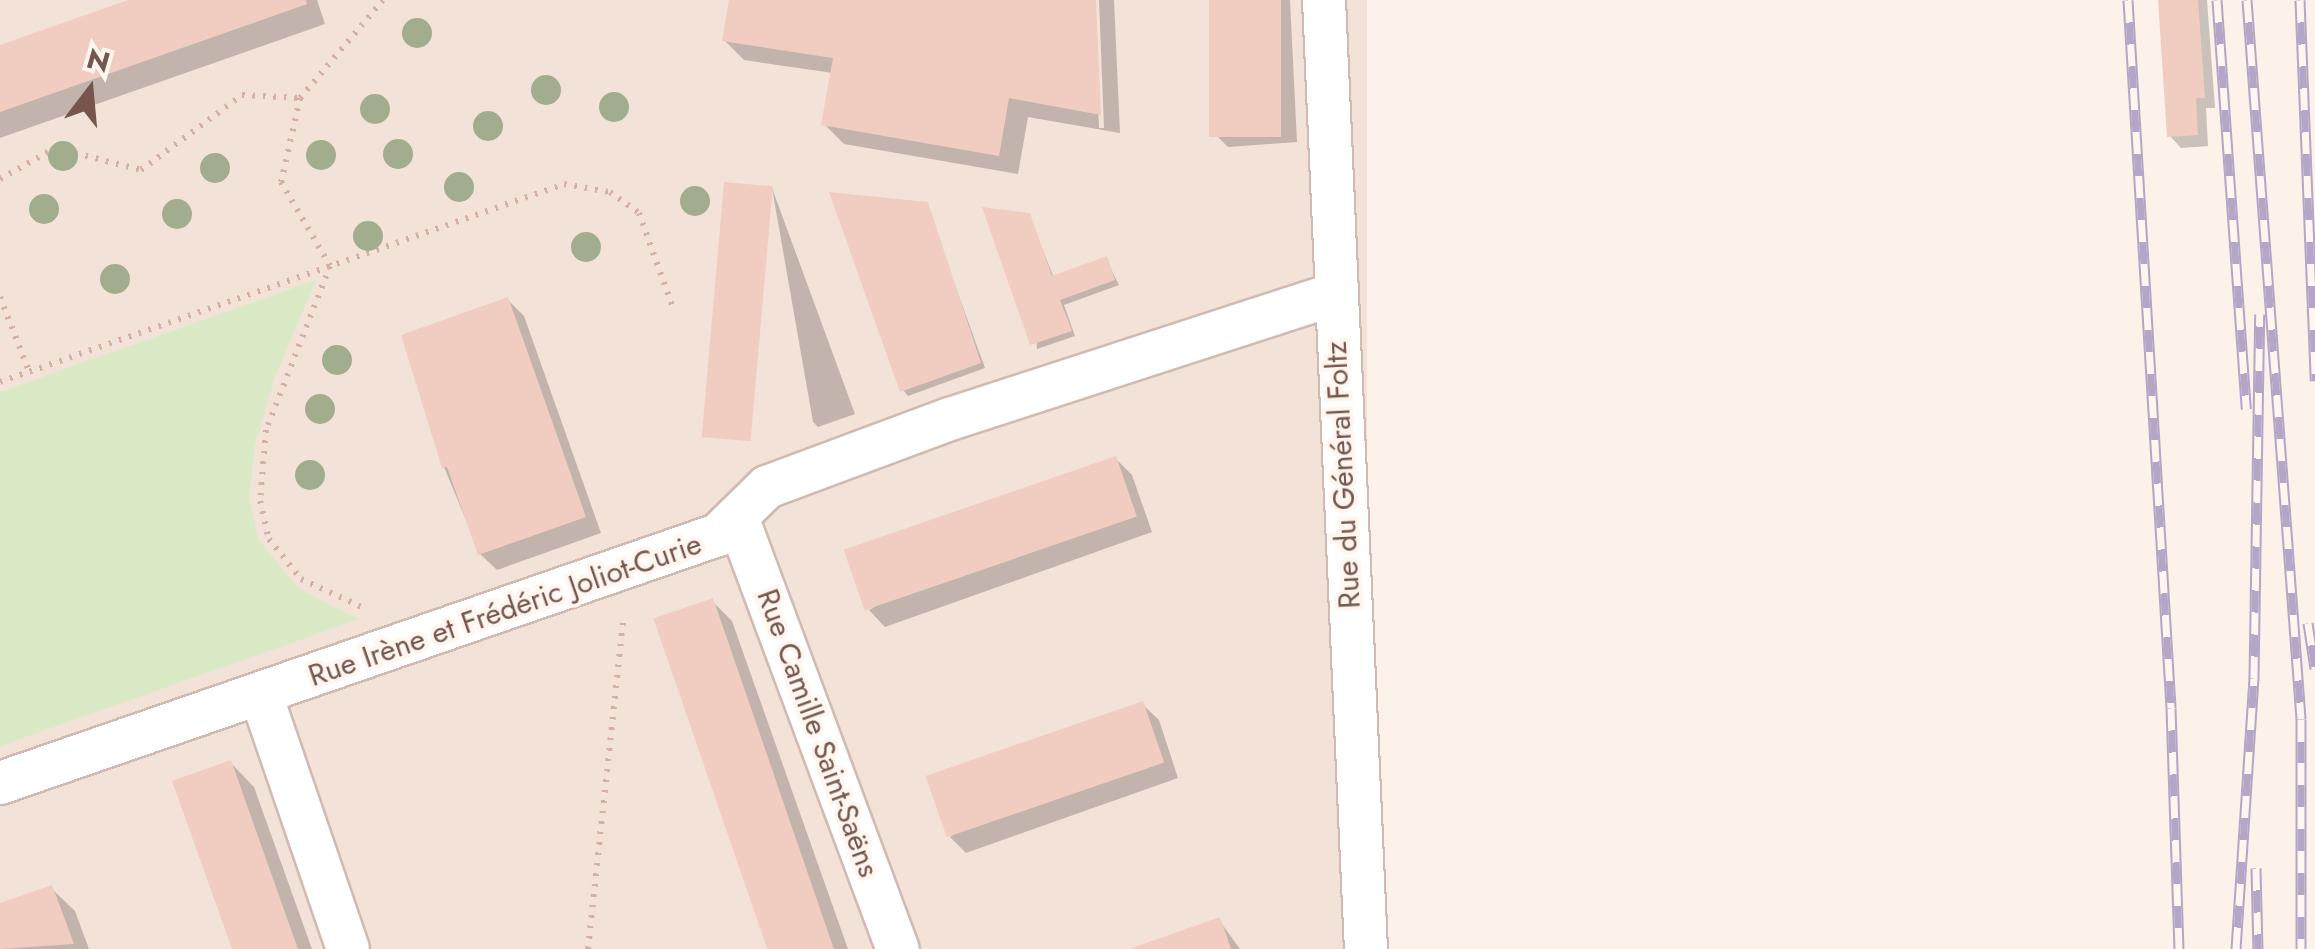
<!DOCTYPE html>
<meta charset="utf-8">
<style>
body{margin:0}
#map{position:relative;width:2315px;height:949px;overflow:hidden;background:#fcf2e9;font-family:Jost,sans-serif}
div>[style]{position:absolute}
.residential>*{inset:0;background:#f3e2d7;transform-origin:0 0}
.green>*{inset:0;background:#daeac7}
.shadow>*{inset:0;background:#0003}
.building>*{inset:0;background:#f1cdc1;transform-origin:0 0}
.path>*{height:6px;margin-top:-3px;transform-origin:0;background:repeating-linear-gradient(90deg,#d6b0a4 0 2.5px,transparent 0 10.5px)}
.roads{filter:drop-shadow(2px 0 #d0bab1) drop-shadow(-2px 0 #d0bab1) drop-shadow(0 2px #d0bab1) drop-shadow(0 -2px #d0bab1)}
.street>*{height:42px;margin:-21px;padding:0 21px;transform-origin:21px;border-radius:21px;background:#fff}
.rail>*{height:11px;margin-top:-5.5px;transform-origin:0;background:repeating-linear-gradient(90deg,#fef6ef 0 22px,#b3a6c6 0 44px);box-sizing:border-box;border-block:2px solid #b3a6c6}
.trees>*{width:30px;height:30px;margin:-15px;border-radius:50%;background:#a2ad8d}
span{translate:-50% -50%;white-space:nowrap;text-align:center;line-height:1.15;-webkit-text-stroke:8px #fef6ef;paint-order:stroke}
.street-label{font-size:30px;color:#76554d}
.north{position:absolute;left:40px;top:40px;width:100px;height:100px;-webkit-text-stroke:8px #fef6ef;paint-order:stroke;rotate:16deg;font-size:28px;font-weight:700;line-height:40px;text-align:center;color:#76554d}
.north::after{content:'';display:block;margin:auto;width:35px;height:45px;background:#76554d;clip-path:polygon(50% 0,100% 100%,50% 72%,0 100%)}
</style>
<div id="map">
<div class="residential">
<div style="left:0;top:0;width:1367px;height:949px"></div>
</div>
<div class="green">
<div style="clip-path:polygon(316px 280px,275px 377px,255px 444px,249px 499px,258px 539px,298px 588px,359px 619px,0 746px,0 392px)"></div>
</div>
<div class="shadow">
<div style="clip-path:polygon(134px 0,317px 0,325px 24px,0 138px,0 47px)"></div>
<div style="clip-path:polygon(731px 0,1094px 0,1099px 128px,1104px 128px,1099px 0,1114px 0,1120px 133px,1028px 117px,1018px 174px,844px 144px,824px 124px,833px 73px,744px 60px,724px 40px)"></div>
<div style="clip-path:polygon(1211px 0,1290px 0,1297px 142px,1228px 147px,1216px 135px)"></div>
<div style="clip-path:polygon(2160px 0,2207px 0,2215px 108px,2206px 108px,2208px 146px,2181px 148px,2170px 136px)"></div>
<div style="clip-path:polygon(772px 188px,855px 414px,818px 427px,813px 422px)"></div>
<div style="clip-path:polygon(926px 205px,985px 368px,908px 396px,903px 390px)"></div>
<div style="clip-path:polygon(1029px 215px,1054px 278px,1106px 259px,1119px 285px,1064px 305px,1075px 336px,1037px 349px)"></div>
<div style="clip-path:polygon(508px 300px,524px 316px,601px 533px,497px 570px,480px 554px,444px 467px)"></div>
<div style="clip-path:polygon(1116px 459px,1132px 475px,1152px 532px,885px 627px,869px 610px)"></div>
<div style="clip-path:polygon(712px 601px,732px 621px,848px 949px,773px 949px)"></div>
<div style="clip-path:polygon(1142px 704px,1159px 720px,1178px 778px,966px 853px,950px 837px)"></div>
<div style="clip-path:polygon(231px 763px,254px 787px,312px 949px,234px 949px)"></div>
<div style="clip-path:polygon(51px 888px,75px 911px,89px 949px,0 949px,0 906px)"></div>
<div style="clip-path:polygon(1219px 920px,1240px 949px,1138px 949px)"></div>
</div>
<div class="building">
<div style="clip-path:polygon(128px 0,306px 0,307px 4px,0 112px,0 45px)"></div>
<div style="clip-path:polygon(729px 0,1096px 0,1101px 115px,1009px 98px,999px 156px,821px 125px,833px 58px,722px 41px)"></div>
<div style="left:1209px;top:0;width:72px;height:137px"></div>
<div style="clip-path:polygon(2158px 0,2198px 0,2205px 98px,2196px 98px,2198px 135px,2167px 137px)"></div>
<div style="left:724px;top:182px;width:49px;height:256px;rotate:5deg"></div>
<div style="clip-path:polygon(829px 192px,928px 202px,981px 363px,900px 392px)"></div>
<div style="clip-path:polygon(982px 207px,1030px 213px,1052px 276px,1107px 256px,1115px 280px,1060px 300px,1072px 331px,1030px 345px)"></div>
<div style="clip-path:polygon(508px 297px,586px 517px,478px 555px,447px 467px,442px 468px,401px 335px)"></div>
<div style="left:1116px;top:456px;width:64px;height:288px;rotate:71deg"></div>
<div style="left:713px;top:598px;width:372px;height:63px;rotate:71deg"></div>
<div style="left:1143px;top:701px;width:65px;height:230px;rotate:71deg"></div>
<div style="clip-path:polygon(231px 760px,283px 907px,298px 949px,232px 949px,172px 781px)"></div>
<div style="clip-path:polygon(52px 885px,74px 944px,0 949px,0 903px)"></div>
<div style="clip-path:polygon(1220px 917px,1231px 949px,1132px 949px,1132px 948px)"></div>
</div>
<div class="path">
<div style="left:300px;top:98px;width:86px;rotate:102.7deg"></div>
<div style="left:281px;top:182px;width:97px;rotate:59.7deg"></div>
<div style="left:330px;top:266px;width:176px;rotate:111.3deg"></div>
<div style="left:266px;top:430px;width:71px;rotate:94.8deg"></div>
<div style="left:260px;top:501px;width:39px;rotate:77deg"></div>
<div style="left:269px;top:539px;width:51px;rotate:51.3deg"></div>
<div style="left:301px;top:579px;width:67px;rotate:24.7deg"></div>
<div style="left:0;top:179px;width:63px;rotate:-29.4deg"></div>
<div style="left:55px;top:148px;width:89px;rotate:14.3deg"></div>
<div style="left:141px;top:170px;width:126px;rotate:-36.6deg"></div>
<div style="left:242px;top:95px;width:58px;rotate:3deg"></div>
<div style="left:300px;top:98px;width:128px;rotate:-49.7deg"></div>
<div style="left:0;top:297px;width:79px;rotate:68.6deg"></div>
<div style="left:0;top:382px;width:598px;rotate:-19.34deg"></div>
<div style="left:564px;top:184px;width:47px;rotate:9.9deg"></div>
<div style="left:610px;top:192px;width:36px;rotate:36deg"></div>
<div style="left:639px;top:213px;width:98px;rotate:70.3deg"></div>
<div style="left:588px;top:949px;width:331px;rotate:-83.9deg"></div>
</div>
<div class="roads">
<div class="street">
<div style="left:1324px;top:0;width:950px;rotate:87.47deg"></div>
<div style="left:737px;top:517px;width:461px;rotate:69.6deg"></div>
<div style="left:261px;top:695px;width:268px;rotate:71.1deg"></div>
<div style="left:0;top:783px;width:760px;rotate:-19.06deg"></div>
<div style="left:718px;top:535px;width:69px;rotate:-44.4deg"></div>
<div style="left:767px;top:487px;width:195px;rotate:-20.4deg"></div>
<div style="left:950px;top:419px;width:404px;rotate:-18deg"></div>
</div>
</div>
<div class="rail">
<div style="left:2128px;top:0;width:709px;rotate:86.52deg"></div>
<div style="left:2171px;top:708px;width:241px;rotate:88.1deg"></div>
<div style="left:2217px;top:0;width:410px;rotate:85.9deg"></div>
<div style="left:2247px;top:0;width:721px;rotate:85.7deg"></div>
<div style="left:2301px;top:719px;width:230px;rotate:90deg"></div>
<div style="left:2300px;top:0;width:381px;rotate:87.7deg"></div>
<div style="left:2308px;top:623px;width:46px;rotate:81.2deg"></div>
<div style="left:2256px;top:868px;width:81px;rotate:88.6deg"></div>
<div style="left:2236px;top:949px;width:272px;rotate:-86.2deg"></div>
<div style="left:2254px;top:678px;width:364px;rotate:-89.1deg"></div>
</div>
<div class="trees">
<div style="left:417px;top:33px"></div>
<div style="left:546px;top:90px"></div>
<div style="left:614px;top:107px"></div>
<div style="left:375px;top:109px"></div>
<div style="left:488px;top:126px"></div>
<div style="left:398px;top:154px"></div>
<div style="left:321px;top:155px"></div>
<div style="left:63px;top:156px"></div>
<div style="left:215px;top:168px"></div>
<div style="left:459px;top:187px"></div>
<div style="left:695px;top:201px"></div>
<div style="left:44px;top:209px"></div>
<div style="left:177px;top:214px"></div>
<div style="left:368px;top:236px"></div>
<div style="left:586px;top:247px"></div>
<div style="left:115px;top:279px"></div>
<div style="left:337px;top:360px"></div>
<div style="left:320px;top:409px"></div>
<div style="left:310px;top:475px"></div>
</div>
<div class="street-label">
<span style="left:1343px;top:475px;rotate:-93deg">Rue du Général Foltz</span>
<span style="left:505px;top:610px;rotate:-19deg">Rue Irène et Frédéric Joliot-Curie</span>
<span style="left:818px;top:733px;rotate:70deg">Rue Camille Saint-Saëns</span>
</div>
<div class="north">N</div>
</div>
